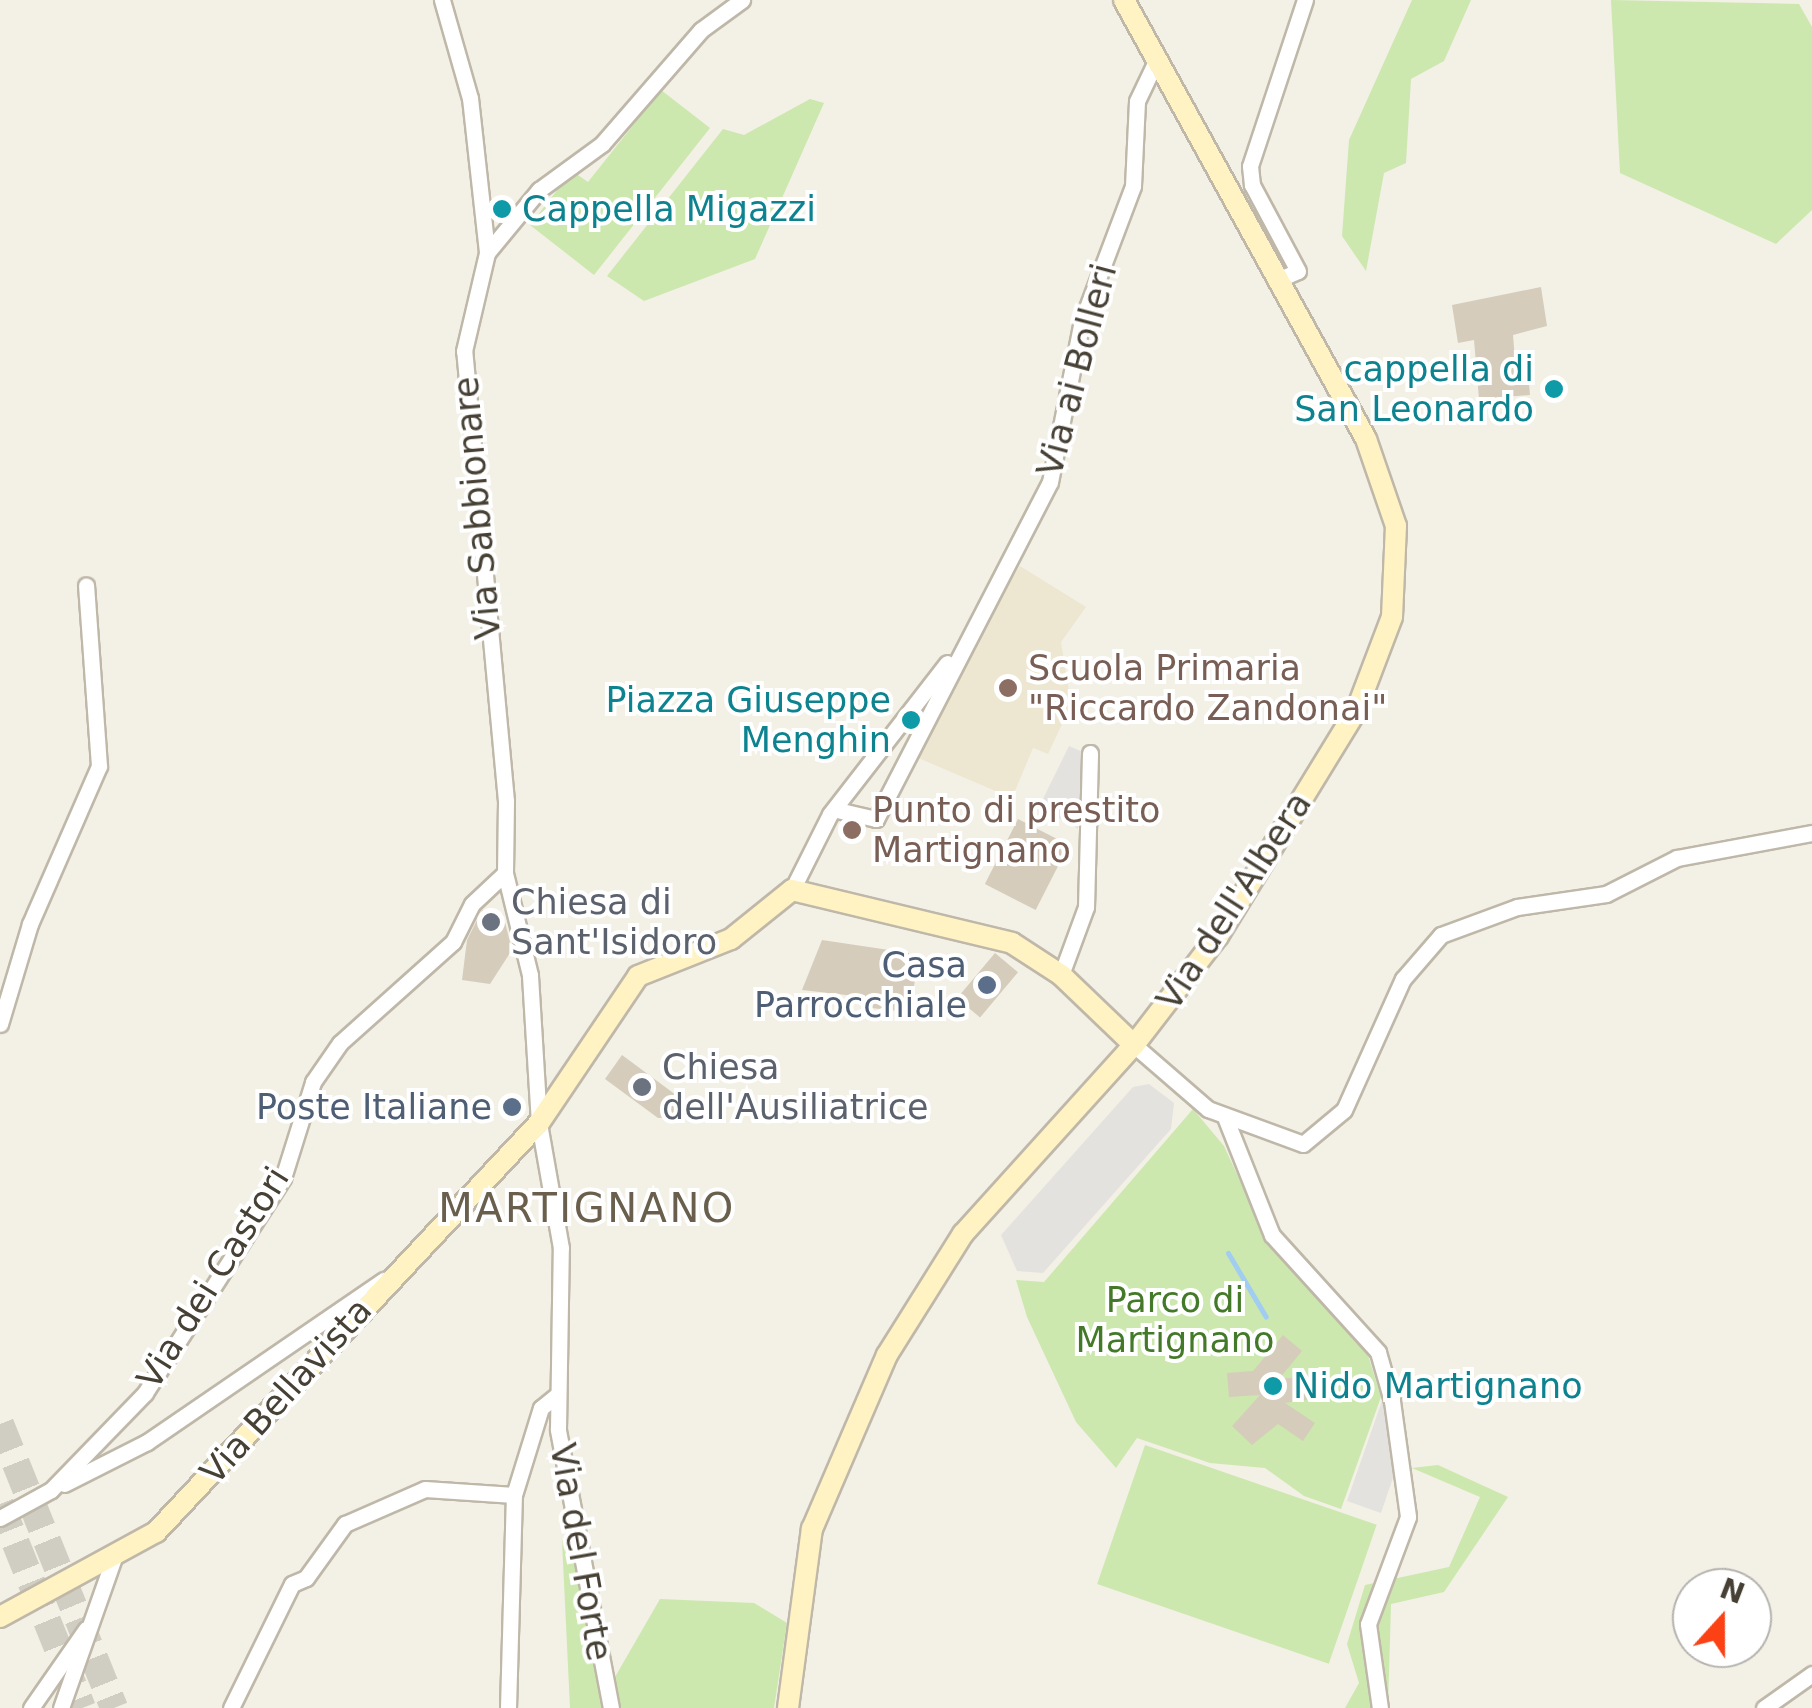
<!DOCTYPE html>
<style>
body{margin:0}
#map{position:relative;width:1812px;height:1708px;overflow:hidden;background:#f3f0e6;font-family:"DejaVu Sans",sans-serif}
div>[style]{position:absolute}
.education>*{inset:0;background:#ede6d0}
.green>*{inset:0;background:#cce8ae;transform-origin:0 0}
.parking>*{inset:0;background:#e4e2de}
.stream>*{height:5px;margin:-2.5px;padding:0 2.5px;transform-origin:2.5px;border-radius:2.5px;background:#a1cdf1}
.building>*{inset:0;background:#d5ccbb;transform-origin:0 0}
.highway-tunnel>*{height:28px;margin-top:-14px;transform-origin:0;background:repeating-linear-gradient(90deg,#d0cdc3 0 28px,transparent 0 42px)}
.roads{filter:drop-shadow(2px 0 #bfb8a9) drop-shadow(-2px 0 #bfb8a9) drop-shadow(0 2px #bfb8a9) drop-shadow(0 -2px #bfb8a9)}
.street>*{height:15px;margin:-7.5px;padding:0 7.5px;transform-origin:7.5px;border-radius:7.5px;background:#fff}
.secondary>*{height:20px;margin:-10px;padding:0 10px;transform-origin:10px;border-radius:10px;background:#fff3c4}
.dots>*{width:28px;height:28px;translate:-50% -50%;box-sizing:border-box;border:5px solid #fff;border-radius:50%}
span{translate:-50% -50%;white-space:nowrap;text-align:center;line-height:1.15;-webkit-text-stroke:8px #fff;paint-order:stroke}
.culture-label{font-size:35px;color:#0d838f}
.left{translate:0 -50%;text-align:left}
.right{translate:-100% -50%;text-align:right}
.street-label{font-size:35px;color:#464035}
.education-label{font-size:35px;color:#785e54}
.worship-label{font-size:35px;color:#5b616d}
.service-label{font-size:35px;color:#4e5e75}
.park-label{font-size:35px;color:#437928}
.quarter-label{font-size:40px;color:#695f4c;letter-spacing:2.5px}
.north{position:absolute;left:1672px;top:1568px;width:100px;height:100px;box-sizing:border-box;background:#fff;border:2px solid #b5b3ae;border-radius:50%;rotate:21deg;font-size:28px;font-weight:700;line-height:40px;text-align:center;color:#464035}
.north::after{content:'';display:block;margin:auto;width:35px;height:45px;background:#fc4114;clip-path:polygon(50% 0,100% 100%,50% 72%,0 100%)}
</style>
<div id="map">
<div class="education">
<div style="clip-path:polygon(1020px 566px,1086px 607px,1061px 642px,1074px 722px,1062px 724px,1048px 754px,1033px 748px,1012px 798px,916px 757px,964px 653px)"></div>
</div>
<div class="green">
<div style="clip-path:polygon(1412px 0,1471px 0,1444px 61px,1411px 79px,1406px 163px,1384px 173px,1366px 271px,1342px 236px,1349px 140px)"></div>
<div style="clip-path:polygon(1611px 0,1799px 4px,1812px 27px,1812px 210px,1776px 244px,1620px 173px)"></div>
<div style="clip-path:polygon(661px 90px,710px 128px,594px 275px,530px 225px,572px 171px,588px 182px)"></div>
<div style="clip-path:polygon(810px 99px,824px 103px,755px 259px,644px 301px,607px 276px,723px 129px,744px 135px)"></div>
<div style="clip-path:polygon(1193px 1109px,1224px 1146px,1261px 1226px,1364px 1342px,1381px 1397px,1341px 1509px,1304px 1496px,1265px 1468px,1210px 1463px,1137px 1438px,1116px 1468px,1076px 1422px,1027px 1317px,1016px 1280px,1044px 1282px)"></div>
<div style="left:1145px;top:1445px;width:245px;height:147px;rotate:19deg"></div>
<div style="clip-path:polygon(1438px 1465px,1508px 1497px,1444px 1592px,1391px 1604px,1388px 1708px,1345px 1708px,1359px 1683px,1347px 1644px,1365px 1585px,1449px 1567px,1480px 1497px,1412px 1468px)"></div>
<div style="clip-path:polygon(570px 1537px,589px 1638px,604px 1708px,570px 1708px,562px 1541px)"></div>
<div style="clip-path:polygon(660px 1599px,754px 1603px,787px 1623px,774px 1708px,621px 1708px,615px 1677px)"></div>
</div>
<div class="parking">
<div style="clip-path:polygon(1069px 746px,1083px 752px,1078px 829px,1039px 807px)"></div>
<div style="clip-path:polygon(1149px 1084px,1174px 1103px,1171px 1129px,1043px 1273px,1017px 1271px,1001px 1235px,1133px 1087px)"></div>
<div style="clip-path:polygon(1383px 1398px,1396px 1469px,1381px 1513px,1347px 1501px)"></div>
</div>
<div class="stream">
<div style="left:1228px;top:1253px;width:74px;rotate:59.3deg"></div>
</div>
<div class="building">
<div style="clip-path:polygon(1541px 287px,1547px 326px,1513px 335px,1515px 360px,1527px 359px,1530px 395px,1479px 399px,1474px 340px,1458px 343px,1452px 305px)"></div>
<div style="left:1018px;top:819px;width:57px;height:73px;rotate:27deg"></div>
<div style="clip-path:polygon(482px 910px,503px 914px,512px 950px,490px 984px,462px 980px,467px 940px)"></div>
<div style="clip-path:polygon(822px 940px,909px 953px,907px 966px,917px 967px,912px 999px,898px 1011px,863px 1007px,864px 997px,802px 990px)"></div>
<div style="left:995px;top:953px;width:30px;height:59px;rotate:40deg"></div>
<div style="clip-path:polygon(622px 1055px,676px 1095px,676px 1117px,658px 1118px,605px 1079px)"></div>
<div style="clip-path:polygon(1283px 1335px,1302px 1351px,1279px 1379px,1317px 1375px,1320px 1398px,1285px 1403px,1315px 1423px,1303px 1441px,1278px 1424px,1252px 1445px,1232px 1426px,1260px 1395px,1229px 1397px,1227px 1373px,1253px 1371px)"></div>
</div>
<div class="highway-tunnel">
<div style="left:0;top:1424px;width:306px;rotate:68.1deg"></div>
<div style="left:0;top:1504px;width:220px;rotate:68.1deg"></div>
</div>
<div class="roads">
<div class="street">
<div style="left:442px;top:0;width:102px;rotate:74.1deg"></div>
<div style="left:470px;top:98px;width:156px;rotate:83.7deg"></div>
<div style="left:1282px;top:278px;width:17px;rotate:-24deg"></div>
<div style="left:1298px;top:271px;width:98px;rotate:-118.1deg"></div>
<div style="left:1252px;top:185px;width:19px;rotate:-96deg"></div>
<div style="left:1250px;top:166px;width:175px;rotate:-71.7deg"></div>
<div style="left:837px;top:810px;width:40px;rotate:13deg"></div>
<div style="left:876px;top:819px;width:379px;rotate:-62.7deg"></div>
<div style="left:1050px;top:482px;width:164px;rotate:-78.8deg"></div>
<div style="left:1082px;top:321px;width:144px;rotate:-69.3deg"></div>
<div style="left:1133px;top:186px;width:85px;rotate:-87.3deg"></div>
<div style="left:1137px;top:101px;width:47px;rotate:-64.5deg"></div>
<div style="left:792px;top:890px;width:85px;rotate:-63.4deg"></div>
<div style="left:830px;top:814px;width:191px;rotate:-52.2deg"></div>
<div style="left:1061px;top:975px;width:72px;rotate:-69.8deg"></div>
<div style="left:1086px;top:907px;width:154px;rotate:-88.5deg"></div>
<div style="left:0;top:1024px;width:104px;rotate:-73.3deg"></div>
<div style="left:30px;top:924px;width:172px;rotate:-66.4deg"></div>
<div style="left:99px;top:766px;width:181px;rotate:-94.1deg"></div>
<div style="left:1134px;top:1045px;width:98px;rotate:40.9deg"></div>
<div style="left:1208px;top:1109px;width:101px;rotate:20.2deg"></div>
<div style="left:1303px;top:1144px;width:53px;rotate:-39.7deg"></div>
<div style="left:1344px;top:1110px;width:144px;rotate:-65.8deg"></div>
<div style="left:1403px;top:979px;width:58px;rotate:-49.2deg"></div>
<div style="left:1441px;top:935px;width:81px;rotate:-20.2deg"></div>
<div style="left:1517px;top:907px;width:90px;rotate:-8.3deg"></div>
<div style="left:1606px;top:894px;width:80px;rotate:-26.9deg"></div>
<div style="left:1677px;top:858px;width:137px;rotate:-10.5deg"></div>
<div style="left:1225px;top:1117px;width:127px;rotate:68.3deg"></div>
<div style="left:1272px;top:1235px;width:158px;rotate:47.8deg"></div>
<div style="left:1378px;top:1352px;width:51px;rotate:74.1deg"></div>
<div style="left:1392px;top:1401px;width:117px;rotate:82.1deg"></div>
<div style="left:1408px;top:1517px;width:114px;rotate:110.5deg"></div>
<div style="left:1368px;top:1624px;width:85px;rotate:81.9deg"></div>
<div style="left:64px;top:1484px;width:93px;rotate:-26.8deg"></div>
<div style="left:147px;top:1442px;width:287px;rotate:-34.4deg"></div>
<div style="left:0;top:1518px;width:58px;rotate:-28.8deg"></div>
<div style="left:51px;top:1490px;width:135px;rotate:-45.9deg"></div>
<div style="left:145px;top:1393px;width:255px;rotate:-57.3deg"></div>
<div style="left:283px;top:1178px;width:101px;rotate:-72.6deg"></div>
<div style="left:313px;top:1082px;width:47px;rotate:-55.3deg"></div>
<div style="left:340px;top:1043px;width:152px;rotate:-41.8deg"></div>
<div style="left:453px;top:942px;width:42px;rotate:-63.4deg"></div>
<div style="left:472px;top:904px;width:45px;rotate:-43.2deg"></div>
<div style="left:31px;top:1708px;width:96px;rotate:-55.2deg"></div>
<div style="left:61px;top:1708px;width:162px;rotate:-70.6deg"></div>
<div style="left:231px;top:1708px;width:138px;rotate:-63.8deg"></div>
<div style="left:292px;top:1584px;width:15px;rotate:-23deg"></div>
<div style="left:306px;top:1578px;width:67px;rotate:-54.2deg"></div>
<div style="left:345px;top:1524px;width:87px;rotate:-23.6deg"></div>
<div style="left:425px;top:1489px;width:89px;rotate:3.9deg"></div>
<div style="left:508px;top:1708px;width:213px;rotate:-88.4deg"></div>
<div style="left:514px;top:1495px;width:91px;rotate:-72.8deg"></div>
<div style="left:541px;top:1408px;width:21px;rotate:-39deg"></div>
<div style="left:611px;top:1708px;width:284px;rotate:-100.8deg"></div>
<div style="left:558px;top:1429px;width:181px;rotate:-89.1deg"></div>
<div style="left:561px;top:1248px;width:127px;rotate:-100deg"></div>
<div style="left:539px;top:1123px;width:148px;rotate:-93.5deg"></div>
<div style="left:530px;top:975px;width:105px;rotate:-103.8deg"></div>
<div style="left:505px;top:873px;width:72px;rotate:-89.2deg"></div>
<div style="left:506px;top:801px;width:452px;rotate:-95.3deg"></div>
<div style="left:464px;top:351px;width:101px;rotate:-76.8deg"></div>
<div style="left:487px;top:253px;width:82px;rotate:-50.5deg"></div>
<div style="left:539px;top:190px;width:78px;rotate:-36.1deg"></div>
<div style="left:602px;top:144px;width:151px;rotate:-49deg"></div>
<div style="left:701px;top:30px;width:51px;rotate:-36.2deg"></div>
<div style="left:1764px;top:1708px;width:59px;rotate:-35.3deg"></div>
</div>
<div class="secondary">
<div style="left:0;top:1617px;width:178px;rotate:-28.6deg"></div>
<div style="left:156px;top:1532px;width:560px;rotate:-46.88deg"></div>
<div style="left:539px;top:1123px;width:177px;rotate:-56deg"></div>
<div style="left:638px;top:976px;width:100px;rotate:-21.7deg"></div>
<div style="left:731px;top:939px;width:78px;rotate:-38.8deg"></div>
<div style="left:792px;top:890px;width:226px;rotate:13.5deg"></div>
<div style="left:1012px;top:943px;width:59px;rotate:33.1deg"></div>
<div style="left:1061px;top:975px;width:101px;rotate:43.8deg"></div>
<div style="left:788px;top:1708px;width:181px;rotate:-82.4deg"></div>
<div style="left:812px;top:1529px;width:189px;rotate:-66.7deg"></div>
<div style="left:887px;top:1355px;width:143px;rotate:-57.9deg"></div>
<div style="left:963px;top:1234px;width:255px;rotate:-47.9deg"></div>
<div style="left:1134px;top:1045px;width:138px;rotate:-52.4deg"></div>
<div style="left:1218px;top:936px;width:266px;rotate:-58.5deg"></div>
<div style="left:1357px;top:709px;width:98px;rotate:-69.2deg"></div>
<div style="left:1392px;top:617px;width:91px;rotate:-87.5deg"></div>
<div style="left:1396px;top:526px;width:92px;rotate:-109deg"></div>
<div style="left:1366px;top:439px;width:501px;rotate:-118.87deg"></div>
</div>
</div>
<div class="dots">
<div style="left:502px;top:209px;background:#0f9aa8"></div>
<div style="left:1554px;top:389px;background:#0f9aa8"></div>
<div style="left:1008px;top:688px;background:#8d6e63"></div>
<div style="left:911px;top:720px;background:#0f9aa8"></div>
<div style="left:852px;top:830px;background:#8d6e63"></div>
<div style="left:491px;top:922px;background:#6b7280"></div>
<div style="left:987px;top:985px;background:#5c6f8a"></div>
<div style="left:642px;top:1087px;background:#6b7280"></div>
<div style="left:512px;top:1107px;background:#5c6f8a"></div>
<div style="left:1273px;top:1386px;background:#0f9aa8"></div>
</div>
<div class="culture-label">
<span class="left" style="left:522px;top:209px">Cappella Migazzi</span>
<span class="right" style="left:1534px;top:389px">cappella di<br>San Leonardo</span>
<span class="right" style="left:891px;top:720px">Piazza Giuseppe<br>Menghin</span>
<span class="left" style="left:1293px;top:1386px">Nido Martignano</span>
</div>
<div class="street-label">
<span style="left:1077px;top:370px;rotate:-75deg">Via ai Bolleri</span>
<span style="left:477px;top:508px;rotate:-95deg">Via Sabbionare</span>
<span style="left:1234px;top:901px;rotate:-57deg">Via dell'Albera</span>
<span style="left:213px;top:1278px;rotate:-58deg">Via dei Castori</span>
<span style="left:286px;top:1391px;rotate:-48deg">Via Bellavista</span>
<span style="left:581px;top:1552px;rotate:80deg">Via del Forte</span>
</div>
<div class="education-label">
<span class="left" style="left:1028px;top:688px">Scuola Primaria<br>"Riccardo Zandonai"</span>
<span class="left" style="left:872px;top:830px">Punto di prestito<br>Martignano</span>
</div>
<div class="worship-label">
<span class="left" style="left:511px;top:922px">Chiesa di<br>Sant'Isidoro</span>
<span class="left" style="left:662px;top:1087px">Chiesa<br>dell'Ausiliatrice</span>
</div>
<div class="service-label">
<span class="right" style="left:967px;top:985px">Casa<br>Parrocchiale</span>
<span class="right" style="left:492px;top:1107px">Poste Italiane</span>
</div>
<div class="park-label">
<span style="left:1175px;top:1320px">Parco di<br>Martignano</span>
</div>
<div class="quarter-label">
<span style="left:587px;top:1208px">MARTIGNANO</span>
</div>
<div class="north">N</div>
</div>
